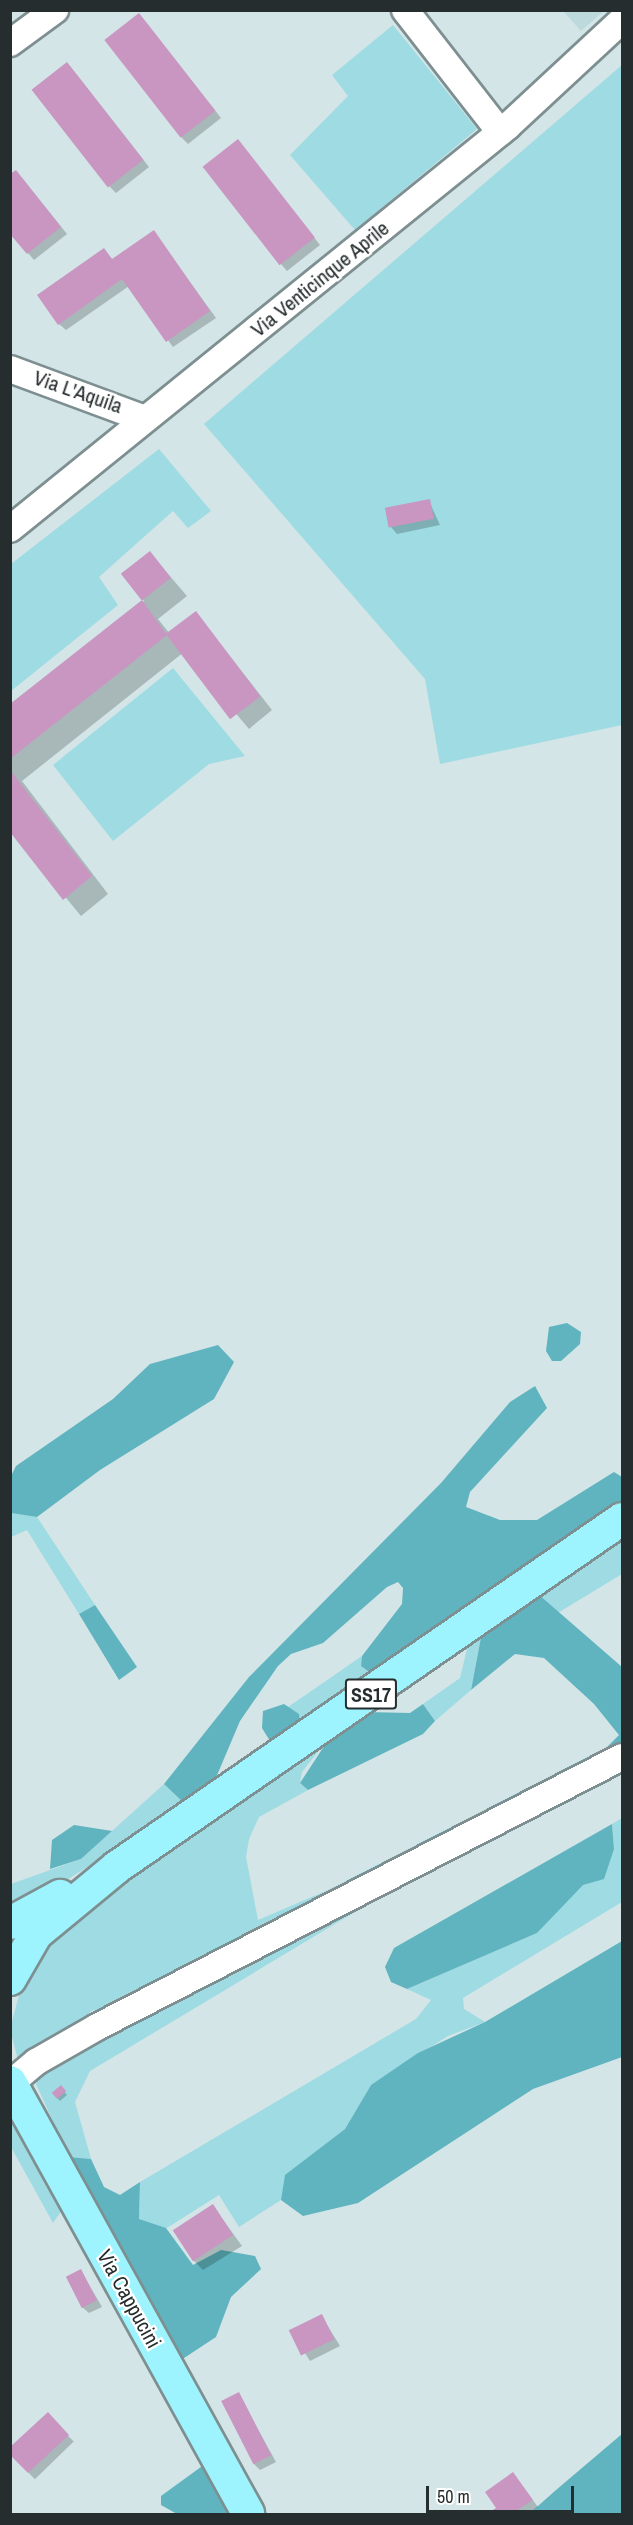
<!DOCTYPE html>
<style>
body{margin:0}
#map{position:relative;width:633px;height:2525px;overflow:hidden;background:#d3e5e7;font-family:"Archivo Narrow",sans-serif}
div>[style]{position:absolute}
.built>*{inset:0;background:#bed9dc}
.green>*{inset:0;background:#9edbe3}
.forest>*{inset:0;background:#60b4bf}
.shadow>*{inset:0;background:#0003;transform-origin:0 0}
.building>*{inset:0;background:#c996c1;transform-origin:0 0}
.roads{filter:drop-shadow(2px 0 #7e8f91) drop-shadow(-2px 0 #7e8f91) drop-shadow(0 2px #7e8f91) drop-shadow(0 -2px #7e8f91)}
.minor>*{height:26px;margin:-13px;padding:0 13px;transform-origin:13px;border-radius:13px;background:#fff}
.major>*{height:32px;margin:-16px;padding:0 16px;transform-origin:16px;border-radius:16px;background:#9ef4fe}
span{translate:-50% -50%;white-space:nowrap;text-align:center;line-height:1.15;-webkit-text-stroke:4.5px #fff;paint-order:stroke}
.shield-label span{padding:2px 4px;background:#fff;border:2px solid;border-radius:4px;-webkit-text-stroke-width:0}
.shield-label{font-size:20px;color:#262d2e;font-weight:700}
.street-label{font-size:21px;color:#262d2e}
.frame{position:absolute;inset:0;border:12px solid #262d2e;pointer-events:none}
.scale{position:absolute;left:426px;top:2486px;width:148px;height:27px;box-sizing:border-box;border:3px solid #262d2e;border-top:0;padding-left:8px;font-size:18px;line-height:21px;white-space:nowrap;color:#262d2e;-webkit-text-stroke:4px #fff;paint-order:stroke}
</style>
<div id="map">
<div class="built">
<div style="clip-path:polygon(563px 11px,604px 11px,581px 31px)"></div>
</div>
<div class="green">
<div style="clip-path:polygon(393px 25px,477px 129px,355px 230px,290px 155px,348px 96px,332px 75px)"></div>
<div style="clip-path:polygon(622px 65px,622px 725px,440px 764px,425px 679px,204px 424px)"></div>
<div style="clip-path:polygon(159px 449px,211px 511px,188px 528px,173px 511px,99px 577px,118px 605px,11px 691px,11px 564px)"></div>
<div style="clip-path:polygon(173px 668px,245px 756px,209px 764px,113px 841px,53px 765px)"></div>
<div style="clip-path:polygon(11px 1513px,37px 1517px,95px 1605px,79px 1614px,27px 1530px,11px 1537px)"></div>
<div style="clip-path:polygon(622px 1539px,622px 1574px,556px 1614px,538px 1594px)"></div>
<div style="clip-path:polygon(482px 1632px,471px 1690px,435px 1721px,423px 1704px,460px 1678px,468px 1645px)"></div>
<div style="clip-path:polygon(362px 1656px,361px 1666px,372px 1674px,300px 1726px,288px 1707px)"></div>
<div style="clip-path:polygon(332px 1734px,302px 1772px,300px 1783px,308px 1790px,259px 1817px,249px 1839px,246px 1857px,258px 1920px,328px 1890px,607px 1747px,617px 1752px,103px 2012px,93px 2010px,27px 2062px,18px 2060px,10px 2029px,26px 1969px,80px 1905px,207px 1826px)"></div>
<div style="clip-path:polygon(622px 1769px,365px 1906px,90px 2071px,75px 2102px,91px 2159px,69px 2157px,36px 2084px,39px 2073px,63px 2054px)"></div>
<div style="clip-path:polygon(164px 1784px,186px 1805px,11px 1915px,11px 1884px,81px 1859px)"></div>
<div style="clip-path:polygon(622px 1818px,622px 1902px,463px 1998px,464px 2009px,485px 2022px,448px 2036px,371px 2085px,345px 2129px,286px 2175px,281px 2200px,239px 2227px,219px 2195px,162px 2231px,139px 2219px,140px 2182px,416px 2019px,431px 2000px,407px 1989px,537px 1933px,614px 1849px,612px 1824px)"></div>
<div style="clip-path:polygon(17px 2121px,62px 2210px,53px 2223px,11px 2147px,10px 2127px)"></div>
</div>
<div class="forest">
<div style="clip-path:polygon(567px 1323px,581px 1332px,580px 1344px,561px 1361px,552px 1361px,546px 1351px,549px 1327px)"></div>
<div style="clip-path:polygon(218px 1345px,234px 1362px,214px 1399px,100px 1470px,37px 1517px,11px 1513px,11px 1476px,16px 1466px,113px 1399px,150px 1364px)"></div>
<div style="clip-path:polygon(535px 1386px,547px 1408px,470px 1492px,466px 1507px,500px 1520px,537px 1520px,614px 1472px,622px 1477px,622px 1502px,372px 1674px,361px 1666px,362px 1656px,402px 1604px,403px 1588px,398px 1582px,387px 1587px,323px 1643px,291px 1654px,278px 1666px,240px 1721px,215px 1780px,186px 1805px,164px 1784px,249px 1677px,441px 1483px,510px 1402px)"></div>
<div style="clip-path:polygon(538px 1594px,622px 1667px,622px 1753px,607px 1747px,619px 1735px,594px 1704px,544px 1658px,515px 1654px,471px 1690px,482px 1632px)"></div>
<div style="clip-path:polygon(95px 1605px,137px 1667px,119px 1680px,79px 1614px)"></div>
<div style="clip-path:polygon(284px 1704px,299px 1714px,300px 1726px,273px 1746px,262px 1728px,263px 1711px)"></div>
<div style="clip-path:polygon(423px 1704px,435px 1721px,423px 1734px,308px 1790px,300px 1783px,332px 1734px,366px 1712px,410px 1713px)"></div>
<div style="clip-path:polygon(612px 1824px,614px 1849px,604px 1879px,583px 1885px,537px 1933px,407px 1989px,391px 1982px,385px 1967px,394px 1948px)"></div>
<div style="clip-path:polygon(74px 1825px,112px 1831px,81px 1859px,50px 1869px,52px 1840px)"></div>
<div style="clip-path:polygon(622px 1941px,622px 2057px,533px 2089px,358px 2203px,303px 2216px,281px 2200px,285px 2175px,345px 2129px,371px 2085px,418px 2053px,485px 2022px)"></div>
<div style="clip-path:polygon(69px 2157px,91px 2159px,104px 2187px,120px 2195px,140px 2182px,139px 2219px,166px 2228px,193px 2265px,221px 2250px,255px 2256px,261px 2269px,231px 2297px,216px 2337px,178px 2362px)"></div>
<div style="clip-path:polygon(622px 2434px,622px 2514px,529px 2514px,556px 2490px)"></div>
<div style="clip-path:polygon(205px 2464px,236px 2514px,177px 2514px,161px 2505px,161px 2496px)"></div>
</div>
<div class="shadow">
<div style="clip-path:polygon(145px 21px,221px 118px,188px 144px,182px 138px)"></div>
<div style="clip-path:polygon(73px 70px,149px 167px,116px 193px,110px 187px)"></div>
<div style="clip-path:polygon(244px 148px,320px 245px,287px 271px,281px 264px)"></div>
<div style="clip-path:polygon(22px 178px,67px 234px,34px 260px,10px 232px)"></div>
<div style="clip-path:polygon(154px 232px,216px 318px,173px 347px,129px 286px,66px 330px,59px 324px,104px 250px,113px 260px)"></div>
<div style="clip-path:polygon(429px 501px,440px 525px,397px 534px,391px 527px)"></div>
<div style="clip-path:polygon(150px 553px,187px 596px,158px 619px,170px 634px,196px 613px,272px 710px,249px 729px,184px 652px,22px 781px,108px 894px,81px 916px,10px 830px,10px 706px,144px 601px,122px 573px)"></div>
<div style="clip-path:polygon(61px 2087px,67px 2095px,60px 2101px,57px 2098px)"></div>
<div style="clip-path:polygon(213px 2206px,242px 2246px,203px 2270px,193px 2260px)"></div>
<div style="clip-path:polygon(81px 2271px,102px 2307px,89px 2313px,82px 2307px)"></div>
<div style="clip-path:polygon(321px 2315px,340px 2346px,310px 2361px,291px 2331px)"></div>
<div style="clip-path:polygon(238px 2393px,276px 2462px,260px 2470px,254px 2464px)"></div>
<div style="left:48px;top:2415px;width:37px;height:54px;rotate:46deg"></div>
<div style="clip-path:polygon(513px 2474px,538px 2507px,528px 2514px,489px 2514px,498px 2508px)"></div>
</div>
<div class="building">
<div style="left:139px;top:13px;width:124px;height:44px;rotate:52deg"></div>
<div style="left:67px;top:62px;width:124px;height:45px;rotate:52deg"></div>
<div style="left:238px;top:139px;width:125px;height:45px;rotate:52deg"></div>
<div style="clip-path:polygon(16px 170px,61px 227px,27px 254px,10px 234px,10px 174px)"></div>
<div style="clip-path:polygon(154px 230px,210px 311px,166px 342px,122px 279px,58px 325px,37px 295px,104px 248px,112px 259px)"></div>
<div style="left:430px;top:499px;width:20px;height:46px;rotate:79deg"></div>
<div style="left:150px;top:551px;width:34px;height:37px;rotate:52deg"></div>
<div style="clip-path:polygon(142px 600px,167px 635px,10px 759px,10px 704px)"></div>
<div style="left:196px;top:611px;width:107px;height:38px;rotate:53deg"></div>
<div style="clip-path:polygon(10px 770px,92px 876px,63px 900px,10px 832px)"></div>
<div style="left:61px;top:2085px;width:8px;height:12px;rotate:50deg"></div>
<div style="left:213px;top:2204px;width:37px;height:48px;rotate:57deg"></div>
<div style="left:81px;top:2269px;width:35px;height:17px;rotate:63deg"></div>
<div style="left:322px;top:2314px;width:28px;height:37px;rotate:64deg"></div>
<div style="left:239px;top:2392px;width:71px;height:20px;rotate:63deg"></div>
<div style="clip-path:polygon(48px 2412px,69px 2435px,28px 2473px,10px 2455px,10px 2447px)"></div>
<div style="clip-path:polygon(513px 2472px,533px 2500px,511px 2514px,486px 2514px,496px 2508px,485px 2492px)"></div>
</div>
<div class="roads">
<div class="minor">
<div style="left:405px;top:10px;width:155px;rotate:52.1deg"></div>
<div style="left:10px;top:43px;width:56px;rotate:-36.3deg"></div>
<div style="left:10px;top:369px;width:144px;rotate:20.3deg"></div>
<div style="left:10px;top:529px;width:641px;rotate:-38.98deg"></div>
<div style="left:508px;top:126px;width:156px;rotate:-42.9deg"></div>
<div style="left:11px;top:2083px;width:33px;rotate:-40deg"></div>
<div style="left:36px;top:2062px;width:70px;rotate:-29.8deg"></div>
<div style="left:97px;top:2027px;width:590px;rotate:-27.22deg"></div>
</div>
<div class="major">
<div style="left:10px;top:1923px;width:57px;rotate:-28.4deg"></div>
<div style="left:10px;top:1979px;width:52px;rotate:-60deg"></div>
<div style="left:36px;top:1934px;width:105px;rotate:-39.6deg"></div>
<div style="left:117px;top:1867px;width:613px;rotate:-34.57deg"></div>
<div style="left:10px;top:2082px;width:493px;rotate:61.1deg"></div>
</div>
</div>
<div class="shield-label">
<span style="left:371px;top:1694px">SS17</span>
</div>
<div class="street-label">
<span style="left:320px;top:279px;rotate:-39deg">Via Venticinque Aprile</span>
<span style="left:78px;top:392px;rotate:19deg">Via L'Aquila</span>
<span style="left:129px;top:2299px;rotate:61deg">Via Cappucini</span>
</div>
<div class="frame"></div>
<div class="scale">50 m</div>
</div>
